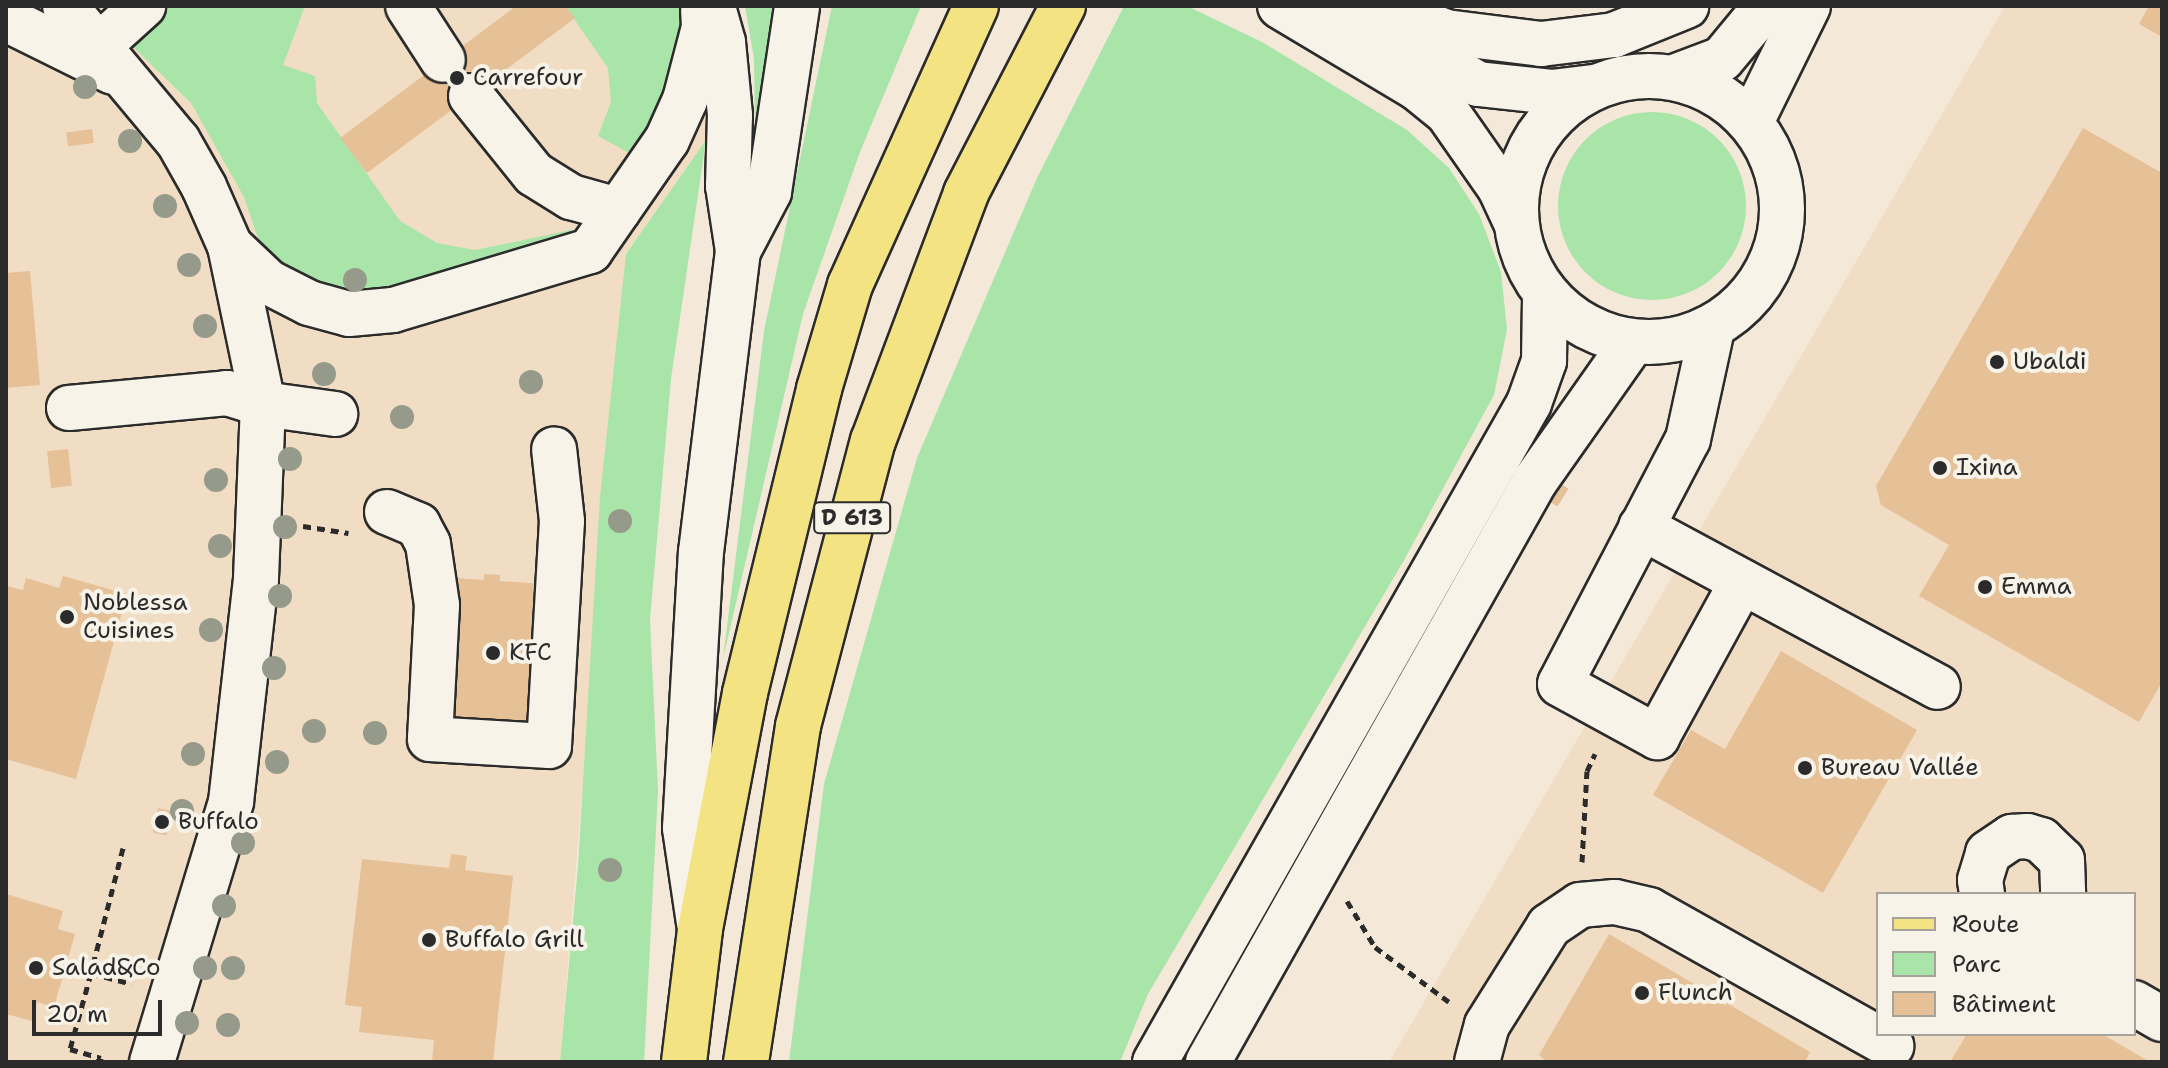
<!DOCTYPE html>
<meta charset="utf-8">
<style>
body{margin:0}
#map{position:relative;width:2168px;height:1068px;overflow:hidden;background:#f4e9d8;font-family:"Shantell Sans",sans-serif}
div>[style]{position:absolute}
.built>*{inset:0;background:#f0ddc4}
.green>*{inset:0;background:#a9e4a9}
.round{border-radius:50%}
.building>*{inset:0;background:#e6c097;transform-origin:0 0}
.path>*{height:5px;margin-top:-2.5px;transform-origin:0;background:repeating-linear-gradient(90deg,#2b2b2b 0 8px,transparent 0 14px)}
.roads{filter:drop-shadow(2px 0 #2b2b2b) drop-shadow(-2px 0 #2b2b2b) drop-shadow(0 2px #2b2b2b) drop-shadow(0 -2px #2b2b2b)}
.minor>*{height:44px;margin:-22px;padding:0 22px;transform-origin:22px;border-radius:22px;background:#f7f3e8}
.minor>.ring{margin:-22px;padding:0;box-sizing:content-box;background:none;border:44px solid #f7f3e8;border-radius:50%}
.major>*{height:44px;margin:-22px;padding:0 22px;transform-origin:22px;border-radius:22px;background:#f4e382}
.trees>*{width:24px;height:24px;margin:-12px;border-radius:50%;background:#969a8a}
.dots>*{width:22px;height:22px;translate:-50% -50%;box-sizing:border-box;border:4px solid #f7f3e8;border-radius:50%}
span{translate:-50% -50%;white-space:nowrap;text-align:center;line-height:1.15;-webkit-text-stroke:8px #f7f3e8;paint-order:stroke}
.shield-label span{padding:2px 6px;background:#f7f3e8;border:2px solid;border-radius:6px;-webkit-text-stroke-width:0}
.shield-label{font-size:22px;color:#2b2b2b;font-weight:700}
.poi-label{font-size:24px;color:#2b2b2b}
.left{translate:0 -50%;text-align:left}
.frame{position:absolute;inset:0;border:8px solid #2b2b2b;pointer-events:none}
.legend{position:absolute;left:1876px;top:892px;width:260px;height:144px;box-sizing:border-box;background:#f7f3e8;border:2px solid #a5a39c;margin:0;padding:10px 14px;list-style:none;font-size:24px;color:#2b2b2b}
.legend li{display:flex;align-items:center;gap:16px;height:40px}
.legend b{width:40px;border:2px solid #a5a39c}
.scale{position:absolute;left:32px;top:1000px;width:130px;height:36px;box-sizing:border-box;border:4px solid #2b2b2b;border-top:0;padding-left:10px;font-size:24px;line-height:28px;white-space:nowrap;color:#2b2b2b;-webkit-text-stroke:6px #f7f3e8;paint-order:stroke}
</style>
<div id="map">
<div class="built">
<div style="clip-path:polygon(6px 6px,734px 6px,706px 140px,626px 254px,560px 1062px,6px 1062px)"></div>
<div style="clip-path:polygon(evenodd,2005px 6px,2162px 6px,2162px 1062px,1389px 1062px,2005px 6px,1878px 894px,2134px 894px,2134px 1034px,1878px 1034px,1878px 894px)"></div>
</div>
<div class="green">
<div style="clip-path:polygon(163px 6px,305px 6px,283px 65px,315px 76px,317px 103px,400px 221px,437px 243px,475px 250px,571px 230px,572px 236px,392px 295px,348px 297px,310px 288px,264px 256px,244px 197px,191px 103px,129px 43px)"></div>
<div style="clip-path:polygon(565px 6px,681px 6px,675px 82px,638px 158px,598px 136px,611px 102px,608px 68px)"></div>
<div style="clip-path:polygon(745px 6px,776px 6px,755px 126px,754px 59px)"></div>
<div style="clip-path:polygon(832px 6px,921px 6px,860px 152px,803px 314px,723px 659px,764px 331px)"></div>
<div style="clip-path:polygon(1124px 6px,1187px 6px,1262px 42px,1407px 130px,1449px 168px,1479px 214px,1501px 272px,1507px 329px,1494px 395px,1403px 562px,1148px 994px,1120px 1062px,789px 1062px,824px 784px,917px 458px,1037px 178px)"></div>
<div class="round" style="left:1558px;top:112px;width:188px;height:188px"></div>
<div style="clip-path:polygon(706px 140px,671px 379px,650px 620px,658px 791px,644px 1062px,560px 1062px,578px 866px,600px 497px,626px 254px)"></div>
</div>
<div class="building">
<div style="clip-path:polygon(516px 6px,565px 6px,575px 18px,367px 173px,340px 138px)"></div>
<div style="clip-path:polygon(2149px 6px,2162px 6px,2162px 37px,2139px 24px)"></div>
<div style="clip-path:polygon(2083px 128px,2162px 173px,2162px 682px,2139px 722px,1919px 596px,1949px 545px,1881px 505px,1876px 486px)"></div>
<div style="left:92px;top:129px;width:14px;height:26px;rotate:82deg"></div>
<div style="clip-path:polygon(30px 271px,40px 385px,6px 388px,6px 273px)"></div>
<div style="left:68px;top:449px;width:37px;height:21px;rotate:84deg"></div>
<div style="left:1561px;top:484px;width:9px;height:21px;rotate:32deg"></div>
<div style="clip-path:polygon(484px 574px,500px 575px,500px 581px,542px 584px,533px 728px,445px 722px,454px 578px,484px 580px)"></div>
<div style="clip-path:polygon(63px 576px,127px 594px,76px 779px,6px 759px,6px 586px,23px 590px,26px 578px,59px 588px)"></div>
<div style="clip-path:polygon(1781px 651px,1917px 730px,1823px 893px,1653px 795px,1691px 730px,1725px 749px)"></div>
<div style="left:158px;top:808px;width:14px;height:25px;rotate:12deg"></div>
<div style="clip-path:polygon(451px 854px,467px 856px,465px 870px,513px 876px,493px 1062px,432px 1062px,434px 1040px,359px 1032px,362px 1007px,345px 1005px,362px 859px,449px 868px)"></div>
<div style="clip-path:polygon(6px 894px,63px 911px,58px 929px,75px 934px,54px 1007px,37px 1002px,32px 1021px,6px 1014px)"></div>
<div style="clip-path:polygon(1609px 934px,1810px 1052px,1805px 1062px,1547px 1062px,1539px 1055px)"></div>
<div style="clip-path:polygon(1967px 1034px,2102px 1034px,2150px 1062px,1950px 1062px)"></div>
</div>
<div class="path">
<div style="left:303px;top:526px;width:46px;rotate:8.8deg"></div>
<div style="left:123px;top:848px;width:129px;rotate:104.4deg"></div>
<div style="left:91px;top:973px;width:42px;rotate:15deg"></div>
<div style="left:1582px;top:862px;width:91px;rotate:-86.9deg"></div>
<div style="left:1587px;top:771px;width:19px;rotate:-65deg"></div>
<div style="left:1347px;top:901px;width:54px;rotate:58.7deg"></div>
<div style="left:1375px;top:947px;width:92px;rotate:36.6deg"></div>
<div style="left:91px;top:973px;width:79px;rotate:105.4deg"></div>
<div style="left:70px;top:1049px;width:32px;rotate:16deg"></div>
<div style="left:101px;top:1058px;width:4px;rotate:104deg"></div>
</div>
<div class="roads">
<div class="minor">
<div style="left:65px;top:6px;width:176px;rotate:50.1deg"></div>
<div style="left:178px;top:141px;width:53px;rotate:60.5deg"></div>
<div style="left:204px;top:187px;width:64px;rotate:66.2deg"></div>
<div style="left:230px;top:246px;width:161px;rotate:78.2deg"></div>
<div style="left:263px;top:404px;width:175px;rotate:92.3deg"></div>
<div style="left:256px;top:579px;width:224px;rotate:96.4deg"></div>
<div style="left:231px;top:802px;width:272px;rotate:106.9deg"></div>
<div style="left:408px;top:6px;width:64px;rotate:57.1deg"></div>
<div style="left:1280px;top:6px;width:160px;rotate:30.9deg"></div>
<div style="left:1417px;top:88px;width:38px;rotate:39deg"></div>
<div style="left:1447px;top:112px;width:93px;rotate:55.1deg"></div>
<div style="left:1500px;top:188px;width:38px;rotate:65deg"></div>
<div style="left:1344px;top:6px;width:155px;rotate:30.2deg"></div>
<div style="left:1478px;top:84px;width:74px;rotate:6.2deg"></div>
<div style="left:1552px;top:92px;width:41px;rotate:-7deg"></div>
<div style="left:1381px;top:6px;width:70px;rotate:21.8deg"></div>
<div style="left:1446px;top:32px;width:96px;rotate:7.2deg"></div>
<div style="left:1541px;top:44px;width:74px;rotate:-7deg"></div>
<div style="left:1614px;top:35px;width:78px;rotate:-21.9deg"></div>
<div style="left:6px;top:19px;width:119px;rotate:26.4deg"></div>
<div style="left:101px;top:44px;width:57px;rotate:-42.1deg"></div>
<div class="ring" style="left:1516px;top:76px;width:222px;height:222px"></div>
<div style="left:1674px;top:77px;width:51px;rotate:-20.6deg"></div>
<div style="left:1722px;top:59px;width:69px;rotate:-50.3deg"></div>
<div style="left:471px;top:96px;width:100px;rotate:51.1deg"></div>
<div style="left:534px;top:174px;width:44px;rotate:31.9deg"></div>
<div style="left:571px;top:197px;width:49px;rotate:15.5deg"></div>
<div style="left:1751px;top:122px;width:129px;rotate:-63.8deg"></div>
<div style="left:230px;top:246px;width:52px;rotate:43.5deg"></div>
<div style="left:268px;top:282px;width:46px;rotate:27.1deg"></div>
<div style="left:309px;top:303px;width:41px;rotate:15.4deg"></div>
<div style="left:349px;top:314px;width:44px;rotate:-5.2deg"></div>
<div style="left:393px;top:310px;width:206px;rotate:-16.7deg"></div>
<div style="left:590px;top:251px;width:135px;rotate:-55.3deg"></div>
<div style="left:667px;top:140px;width:44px;rotate:-65.8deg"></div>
<div style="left:685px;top:100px;width:75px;rotate:-75.4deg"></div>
<div style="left:704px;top:27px;width:17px;rotate:-93deg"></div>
<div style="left:738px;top:251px;width:67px;rotate:-62.3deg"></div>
<div style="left:769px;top:192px;width:188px;rotate:-81.4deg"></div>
<div style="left:1712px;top:329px;width:113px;rotate:102.3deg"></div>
<div style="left:1688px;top:439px;width:276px;rotate:117.6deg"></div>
<div style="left:1560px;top:684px;width:111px;rotate:28.7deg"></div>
<div style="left:1657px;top:737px;width:177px;rotate:-61.3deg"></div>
<div style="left:69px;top:408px;width:159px;rotate:-5.4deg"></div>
<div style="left:227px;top:393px;width:38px;rotate:17deg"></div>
<div style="left:263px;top:404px;width:73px;rotate:7.9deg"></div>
<div style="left:387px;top:512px;width:34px;rotate:23deg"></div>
<div style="left:418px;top:525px;width:21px;rotate:62deg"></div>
<div style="left:428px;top:544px;width:62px;rotate:81.6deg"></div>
<div style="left:437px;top:605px;width:134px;rotate:93deg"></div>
<div style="left:430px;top:739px;width:119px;rotate:3.4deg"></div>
<div style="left:549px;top:746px;width:225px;rotate:-86.7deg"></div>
<div style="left:562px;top:521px;width:72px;rotate:-96.3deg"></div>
<div style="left:1641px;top:527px;width:337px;rotate:28.3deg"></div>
<div style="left:1982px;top:894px;width:14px;rotate:-98deg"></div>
<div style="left:1980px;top:880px;width:28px;rotate:-73deg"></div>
<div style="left:1988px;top:853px;width:29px;rotate:-34deg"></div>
<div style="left:2012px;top:837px;width:15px;rotate:-4deg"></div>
<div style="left:2027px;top:836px;width:15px;rotate:16deg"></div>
<div style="left:2041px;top:840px;width:29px;rotate:44deg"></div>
<div style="left:2062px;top:860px;width:34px;rotate:88deg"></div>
<div style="left:699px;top:923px;width:96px;rotate:-98.4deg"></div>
<div style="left:685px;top:828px;width:276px;rotate:-86.7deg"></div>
<div style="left:701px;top:552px;width:303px;rotate:-83deg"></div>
<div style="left:738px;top:251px;width:66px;rotate:-98.7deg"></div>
<div style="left:728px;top:186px;width:71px;rotate:-88.4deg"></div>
<div style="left:730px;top:115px;width:73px;rotate:-95.5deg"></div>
<div style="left:723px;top:42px;width:37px;rotate:-106deg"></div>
<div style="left:2134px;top:1003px;width:32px;rotate:30deg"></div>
<div style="left:1155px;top:1062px;width:758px;rotate:-60.42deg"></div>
<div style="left:1529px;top:403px;width:45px;rotate:-70.3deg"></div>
<div style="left:1544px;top:361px;width:67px;rotate:-89.1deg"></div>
<div style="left:1208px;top:1062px;width:667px;rotate:-60.63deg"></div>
<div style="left:1535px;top:481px;width:169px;rotate:-54.9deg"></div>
<div style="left:1477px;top:1062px;width:38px;rotate:-75deg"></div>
<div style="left:1487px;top:1025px;width:117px;rotate:-57.9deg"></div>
<div style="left:1549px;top:926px;width:37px;rotate:-34deg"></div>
<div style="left:1580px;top:905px;width:35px;rotate:-5deg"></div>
<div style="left:1615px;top:902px;width:35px;rotate:13deg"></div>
<div style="left:1649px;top:910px;width:278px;rotate:29.3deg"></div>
</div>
<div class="major">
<div style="left:684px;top:1062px;width:134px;rotate:-83.1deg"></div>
<div style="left:700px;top:929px;width:240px;rotate:-79.2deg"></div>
<div style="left:745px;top:693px;width:313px;rotate:-76.3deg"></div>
<div style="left:819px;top:389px;width:109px;rotate:-73.4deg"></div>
<div style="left:850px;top:285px;width:306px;rotate:-65.7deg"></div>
<div style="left:746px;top:1062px;width:340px;rotate:-81.2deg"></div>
<div style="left:798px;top:726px;width:295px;rotate:-75.3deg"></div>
<div style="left:873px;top:441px;width:265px;rotate:-69.4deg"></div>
<div style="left:966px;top:193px;width:211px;rotate:-62.6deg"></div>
</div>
</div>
<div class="trees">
<div style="left:85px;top:87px"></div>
<div style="left:130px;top:141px"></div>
<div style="left:165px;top:206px"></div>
<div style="left:189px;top:265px"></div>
<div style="left:355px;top:280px"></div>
<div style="left:205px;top:326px"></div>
<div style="left:324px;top:374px"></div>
<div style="left:531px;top:382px"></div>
<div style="left:402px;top:417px"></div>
<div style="left:290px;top:459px"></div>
<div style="left:216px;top:480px"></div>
<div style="left:620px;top:521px"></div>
<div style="left:285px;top:527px"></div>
<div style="left:220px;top:546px"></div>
<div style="left:280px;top:596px"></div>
<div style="left:211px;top:630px"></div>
<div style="left:274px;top:668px"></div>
<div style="left:314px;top:731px"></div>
<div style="left:375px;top:733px"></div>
<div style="left:193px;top:754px"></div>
<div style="left:277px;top:762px"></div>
<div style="left:182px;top:811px"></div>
<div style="left:243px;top:843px"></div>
<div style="left:610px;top:870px"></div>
<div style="left:224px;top:906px"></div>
<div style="left:205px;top:968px"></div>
<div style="left:233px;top:968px"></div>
<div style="left:187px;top:1023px"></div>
<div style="left:228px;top:1025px"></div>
</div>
<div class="dots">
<div style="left:457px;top:78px;background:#2b2b2b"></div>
<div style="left:1997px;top:362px;background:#2b2b2b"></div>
<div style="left:1940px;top:468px;background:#2b2b2b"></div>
<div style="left:1985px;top:587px;background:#2b2b2b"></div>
<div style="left:67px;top:617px;background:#2b2b2b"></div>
<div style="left:493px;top:653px;background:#2b2b2b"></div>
<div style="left:1805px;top:768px;background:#2b2b2b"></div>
<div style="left:162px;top:822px;background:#2b2b2b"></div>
<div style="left:429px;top:940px;background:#2b2b2b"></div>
<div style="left:36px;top:968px;background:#2b2b2b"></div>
<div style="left:1642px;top:993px;background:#2b2b2b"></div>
</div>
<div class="shield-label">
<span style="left:852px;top:518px">D 613</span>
</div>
<div class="poi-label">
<span class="left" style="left:473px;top:78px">Carrefour</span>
<span class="left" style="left:2013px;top:362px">Ubaldi</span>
<span class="left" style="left:1956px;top:468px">Ixina</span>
<span class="left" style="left:2001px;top:587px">Emma</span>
<span class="left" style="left:83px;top:617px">Noblessa<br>Cuisines</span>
<span class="left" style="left:509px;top:653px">KFC</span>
<span class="left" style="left:1821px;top:768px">Bureau Vallée</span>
<span class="left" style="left:178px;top:822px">Buffalo</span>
<span class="left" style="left:445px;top:940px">Buffalo Grill</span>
<span class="left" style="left:52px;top:968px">Salad&amp;Co</span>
<span class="left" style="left:1658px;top:993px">Flunch</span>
</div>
<div class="frame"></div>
<ul class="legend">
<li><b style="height:10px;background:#f4e382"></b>Route</li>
<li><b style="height:22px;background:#a9e4a9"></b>Parc</li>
<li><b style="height:22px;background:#e6c097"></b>Bâtiment</li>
</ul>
<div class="scale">20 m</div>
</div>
